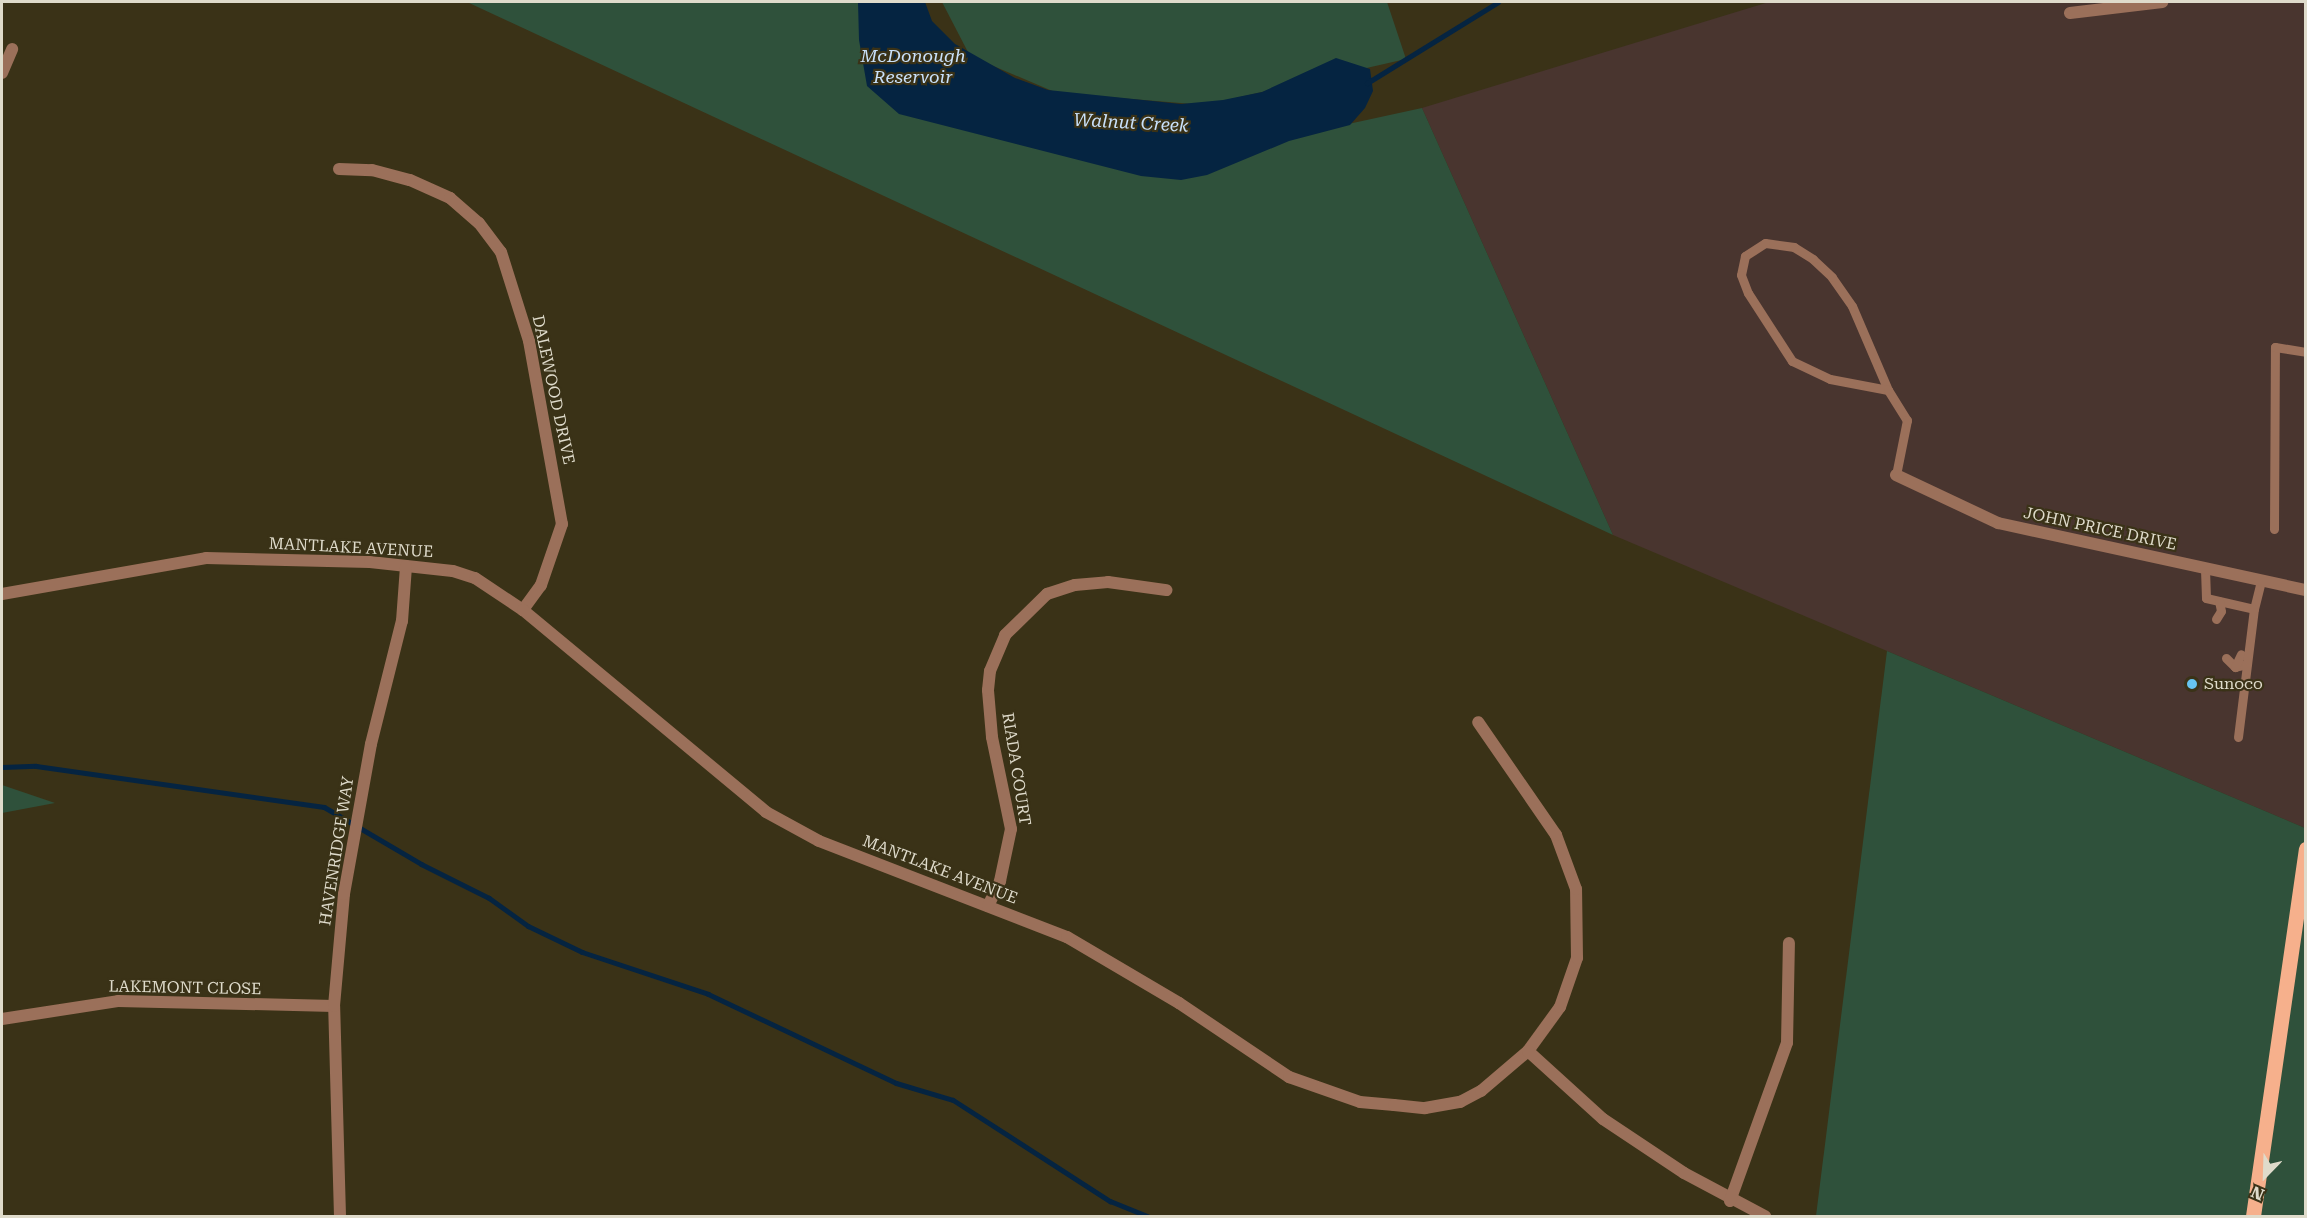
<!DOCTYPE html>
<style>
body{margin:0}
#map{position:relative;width:2307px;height:1218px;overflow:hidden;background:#3a3217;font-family:"Roboto Serif",serif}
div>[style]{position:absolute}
.commercial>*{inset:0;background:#49352f}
.green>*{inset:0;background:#2f513b}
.water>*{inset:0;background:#052441}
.stream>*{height:5px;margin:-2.5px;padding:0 2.5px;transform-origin:2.5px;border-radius:2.5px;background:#052441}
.lane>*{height:9px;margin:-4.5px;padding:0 4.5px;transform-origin:4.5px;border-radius:4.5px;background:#9b705a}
.street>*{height:12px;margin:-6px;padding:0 6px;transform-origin:6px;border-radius:6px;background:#9b705a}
.primary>*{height:15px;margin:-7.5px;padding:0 7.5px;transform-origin:7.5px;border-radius:7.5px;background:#f6b08c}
.dots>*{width:16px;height:16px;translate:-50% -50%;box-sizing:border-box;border:3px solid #3a3217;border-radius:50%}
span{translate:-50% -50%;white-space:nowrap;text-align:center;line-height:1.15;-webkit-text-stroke:4.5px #3a3217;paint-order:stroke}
.street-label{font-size:16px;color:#dfdbcb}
.poi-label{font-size:16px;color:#dfdbcb}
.left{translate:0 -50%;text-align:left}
.water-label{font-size:18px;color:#c9e1fb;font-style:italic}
.frame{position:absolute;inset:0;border:3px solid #dfdbcb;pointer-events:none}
.north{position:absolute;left:2235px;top:1146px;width:60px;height:60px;-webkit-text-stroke:4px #3a3217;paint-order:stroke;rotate:203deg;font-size:16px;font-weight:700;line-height:24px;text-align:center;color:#dfdbcb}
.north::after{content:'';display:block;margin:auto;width:21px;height:27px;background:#dfdbcb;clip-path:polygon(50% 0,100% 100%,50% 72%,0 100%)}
</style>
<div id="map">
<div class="commercial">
<div style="clip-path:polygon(1769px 2px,2305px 2px,2305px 828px,1613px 535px,1422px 108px)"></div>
</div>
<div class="green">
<div style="clip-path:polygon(467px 2px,871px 2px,872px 15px,1182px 160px,1422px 108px,1613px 535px)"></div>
<div style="clip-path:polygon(942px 2px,1387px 2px,1406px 59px,1205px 105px,1057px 93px,970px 56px)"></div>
<div style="clip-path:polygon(1887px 651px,2305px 828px,2305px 1216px,1816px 1216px)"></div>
<div style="clip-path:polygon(2px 785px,55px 803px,2px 813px)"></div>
</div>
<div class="water">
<div style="clip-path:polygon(858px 2px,925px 2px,932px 21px,955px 44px,1015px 78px,1048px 90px,1181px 104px,1223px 100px,1262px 92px,1336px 58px,1370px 69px,1373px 91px,1365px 108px,1350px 125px,1289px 141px,1207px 175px,1181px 180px,1141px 176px,899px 114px,867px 86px,859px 40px)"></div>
</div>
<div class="stream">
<div style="left:1367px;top:83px;width:154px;rotate:-31.7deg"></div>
<div style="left:2px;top:767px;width:34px;rotate:-2deg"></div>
<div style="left:36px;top:766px;width:291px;rotate:8.1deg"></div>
<div style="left:324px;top:807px;width:113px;rotate:30.4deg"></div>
<div style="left:421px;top:864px;width:76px;rotate:26.6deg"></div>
<div style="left:489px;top:898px;width:48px;rotate:35.7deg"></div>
<div style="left:528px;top:926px;width:60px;rotate:25.7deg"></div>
<div style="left:582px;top:952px;width:133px;rotate:18.4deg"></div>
<div style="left:708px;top:994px;width:208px;rotate:25.3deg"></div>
<div style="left:896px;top:1083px;width:59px;rotate:16.6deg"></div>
<div style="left:953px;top:1100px;width:187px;rotate:32.8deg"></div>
<div style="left:1110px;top:1201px;width:40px;rotate:22deg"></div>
</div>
<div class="lane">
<div style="left:1888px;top:390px;width:91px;rotate:-113.2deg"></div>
<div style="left:1852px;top:306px;width:35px;rotate:-125deg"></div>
<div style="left:1832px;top:277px;width:26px;rotate:-137deg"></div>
<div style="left:1813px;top:259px;width:22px;rotate:-148deg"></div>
<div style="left:1794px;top:247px;width:29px;rotate:-172deg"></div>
<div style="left:1765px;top:243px;width:24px;rotate:147deg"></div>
<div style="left:1745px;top:256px;width:19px;rotate:102deg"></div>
<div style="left:1741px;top:275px;width:19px;rotate:69deg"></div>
<div style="left:1748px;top:293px;width:81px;rotate:57.1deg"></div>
<div style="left:1792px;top:361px;width:42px;rotate:25.3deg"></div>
<div style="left:1830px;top:379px;width:59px;rotate:10.7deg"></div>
<div style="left:1888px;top:390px;width:36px;rotate:58deg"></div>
<div style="left:1907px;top:420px;width:56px;rotate:101.3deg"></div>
<div style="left:2274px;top:529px;width:182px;rotate:-89.7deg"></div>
<div style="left:2275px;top:347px;width:31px;rotate:9deg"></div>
<div style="left:2205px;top:569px;width:29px;rotate:88deg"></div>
<div style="left:2206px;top:598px;width:49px;rotate:12.9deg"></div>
<div style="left:2254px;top:609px;width:30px;rotate:-76deg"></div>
<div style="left:2216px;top:619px;width:9px;rotate:-58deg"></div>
<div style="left:2221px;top:611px;width:10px;rotate:-101deg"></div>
<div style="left:2226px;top:658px;width:13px;rotate:45deg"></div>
<div style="left:2235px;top:667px;width:12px;rotate:-14deg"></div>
<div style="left:2235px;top:667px;width:14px;rotate:-65deg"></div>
<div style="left:2238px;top:737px;width:129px;rotate:-82.9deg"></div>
</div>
<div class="street">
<div style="left:2070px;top:13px;width:93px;rotate:-6.8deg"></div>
<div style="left:2px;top:73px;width:26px;rotate:-67deg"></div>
<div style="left:339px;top:169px;width:33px;rotate:2deg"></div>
<div style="left:372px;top:170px;width:39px;rotate:15deg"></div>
<div style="left:410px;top:180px;width:44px;rotate:24.2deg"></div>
<div style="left:450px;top:198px;width:38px;rotate:41deg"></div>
<div style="left:479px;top:223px;width:36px;rotate:53deg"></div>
<div style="left:501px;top:252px;width:93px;rotate:72.5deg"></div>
<div style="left:529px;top:341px;width:186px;rotate:79.8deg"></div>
<div style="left:562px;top:524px;width:65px;rotate:109deg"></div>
<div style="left:541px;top:585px;width:31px;rotate:126deg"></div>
<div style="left:1896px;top:475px;width:113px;rotate:25.2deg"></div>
<div style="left:1998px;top:523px;width:315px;rotate:12.3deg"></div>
<div style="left:2px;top:594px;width:207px;rotate:-10deg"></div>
<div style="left:206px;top:558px;width:164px;rotate:1.4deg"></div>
<div style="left:370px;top:562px;width:83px;rotate:6.2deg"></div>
<div style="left:453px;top:571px;width:23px;rotate:18deg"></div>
<div style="left:475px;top:578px;width:58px;rotate:33.7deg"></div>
<div style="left:523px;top:610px;width:316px;rotate:39.7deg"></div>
<div style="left:766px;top:812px;width:60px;rotate:28.7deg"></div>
<div style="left:819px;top:841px;width:266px;rotate:21.2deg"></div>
<div style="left:1067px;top:937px;width:130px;rotate:30.5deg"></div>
<div style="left:1179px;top:1003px;width:133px;rotate:33.9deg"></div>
<div style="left:1289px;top:1077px;width:75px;rotate:19.4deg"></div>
<div style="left:1360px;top:1102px;width:34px;rotate:5deg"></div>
<div style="left:1394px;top:1105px;width:31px;rotate:6deg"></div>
<div style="left:1425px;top:1108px;width:36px;rotate:-10deg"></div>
<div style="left:1460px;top:1102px;width:24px;rotate:-28deg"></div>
<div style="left:1481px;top:1091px;width:62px;rotate:-40.4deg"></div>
<div style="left:1528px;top:1051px;width:54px;rotate:-54deg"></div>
<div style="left:1560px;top:1007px;width:52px;rotate:-70.9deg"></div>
<div style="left:1577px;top:958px;width:69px;rotate:-90.8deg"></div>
<div style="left:1576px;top:889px;width:58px;rotate:-110.3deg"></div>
<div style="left:1556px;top:835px;width:137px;rotate:-124.6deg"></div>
<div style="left:988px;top:906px;width:28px;rotate:-64deg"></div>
<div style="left:1000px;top:881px;width:53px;rotate:-78.1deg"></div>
<div style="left:1011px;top:829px;width:94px;rotate:-101.7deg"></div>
<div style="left:992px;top:737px;width:47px;rotate:-94.9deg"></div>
<div style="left:988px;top:690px;width:19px;rotate:-84deg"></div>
<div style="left:990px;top:671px;width:39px;rotate:-67deg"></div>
<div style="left:1005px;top:635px;width:59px;rotate:-44.3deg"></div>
<div style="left:1047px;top:594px;width:29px;rotate:-18deg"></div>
<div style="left:1075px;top:585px;width:33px;rotate:-5deg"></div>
<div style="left:1108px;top:582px;width:59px;rotate:7.9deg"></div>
<div style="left:2px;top:1019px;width:117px;rotate:-8.8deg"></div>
<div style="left:118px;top:1001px;width:216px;rotate:1.3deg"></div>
<div style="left:1528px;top:1051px;width:101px;rotate:42.2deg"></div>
<div style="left:1603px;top:1119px;width:97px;rotate:33.7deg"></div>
<div style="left:1684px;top:1173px;width:92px;rotate:28deg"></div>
<div style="left:1730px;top:1201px;width:168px;rotate:-70.2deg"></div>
<div style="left:1787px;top:1043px;width:100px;rotate:-88.9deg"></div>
<div style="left:340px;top:1216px;width:210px;rotate:-91.6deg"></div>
<div style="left:334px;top:1006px;width:112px;rotate:-84.9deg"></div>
<div style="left:344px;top:894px;width:152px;rotate:-79.8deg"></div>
<div style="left:371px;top:744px;width:127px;rotate:-75.9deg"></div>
<div style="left:402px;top:621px;width:55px;rotate:-85.8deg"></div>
</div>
<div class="primary">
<div style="left:2253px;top:1216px;width:371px;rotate:-81.8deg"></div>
</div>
<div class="dots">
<div style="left:2192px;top:684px;background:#67c4f0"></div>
</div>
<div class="street-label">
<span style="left:553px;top:390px;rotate:78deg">DALEWOOD DRIVE</span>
<span style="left:2100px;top:529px;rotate:12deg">JOHN PRICE DRIVE</span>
<span style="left:351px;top:548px;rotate:3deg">MANTLAKE AVENUE</span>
<span style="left:1016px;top:769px;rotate:81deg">RIADA COURT</span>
<span style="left:337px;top:851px;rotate:-81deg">HAVENRIDGE WAY</span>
<span style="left:940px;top:870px;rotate:21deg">MANTLAKE AVENUE</span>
<span style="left:185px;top:988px;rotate:1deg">LAKEMONT CLOSE</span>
</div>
<div class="poi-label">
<span class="left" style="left:2204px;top:684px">Sunoco</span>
</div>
<div class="water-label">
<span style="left:913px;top:67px">McDonough<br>Reservoir</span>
<span style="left:1131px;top:123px;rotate:3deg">Walnut Creek</span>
</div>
<div class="frame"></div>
<div class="north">N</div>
</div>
